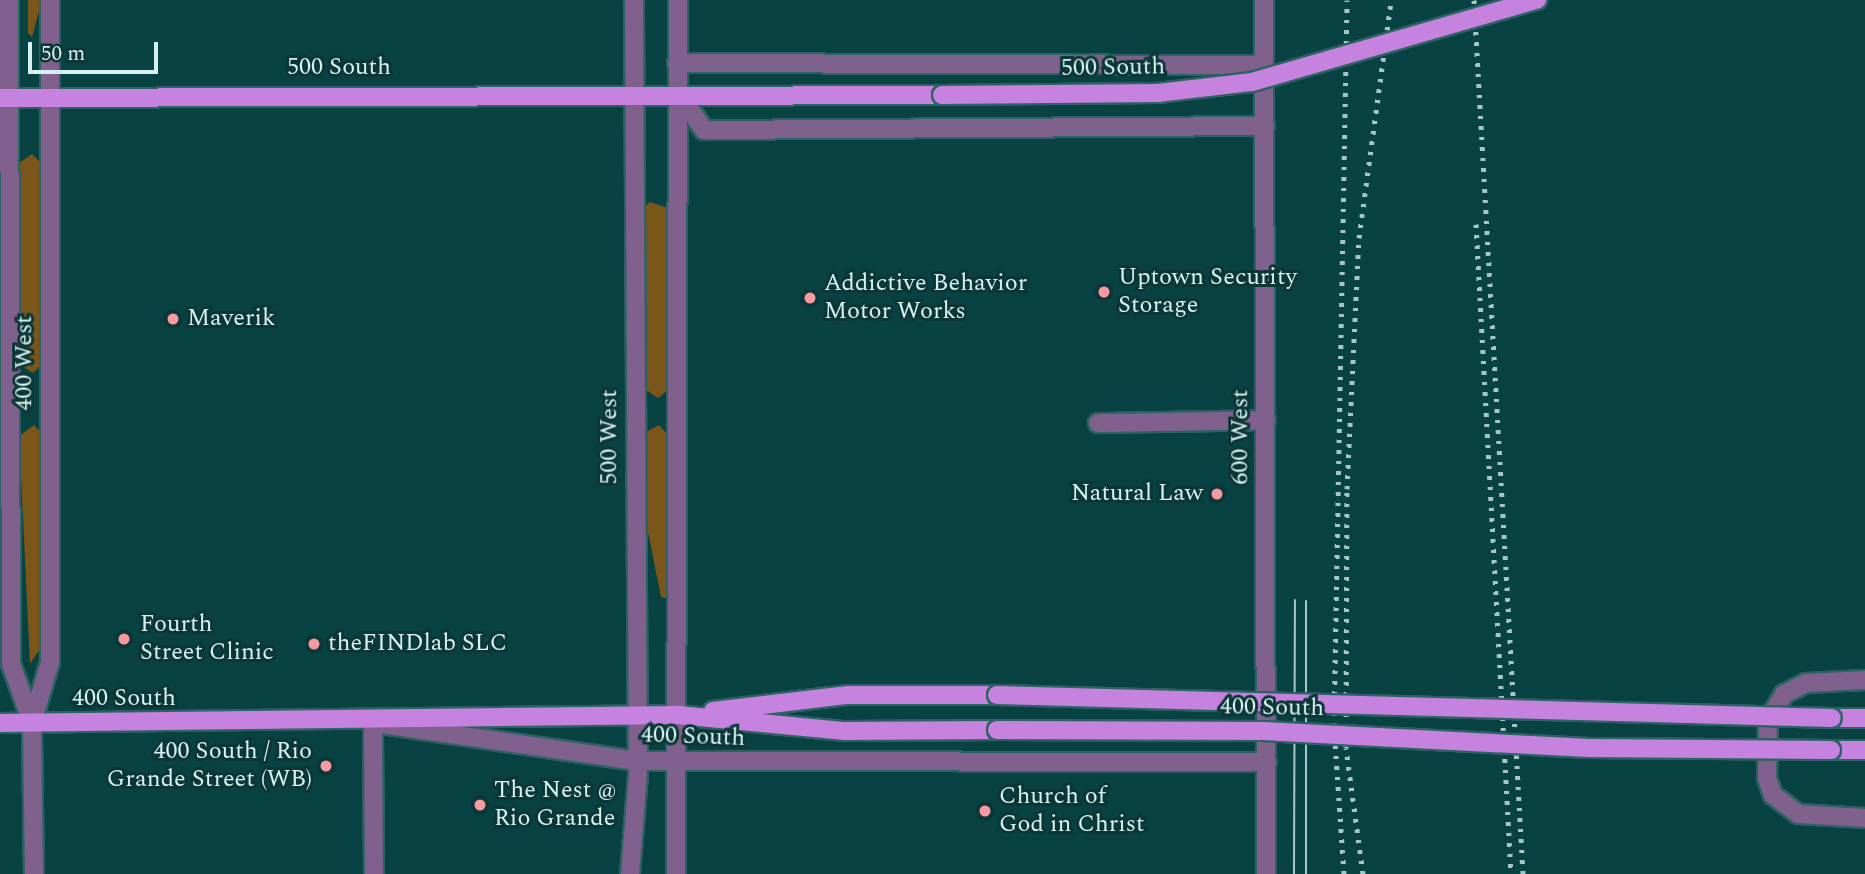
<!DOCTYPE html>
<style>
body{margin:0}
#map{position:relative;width:1865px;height:874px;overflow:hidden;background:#084243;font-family:Spectral,serif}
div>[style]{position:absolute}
.green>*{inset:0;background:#7b561a}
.roads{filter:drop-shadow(2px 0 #2d6262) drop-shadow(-2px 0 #2d6262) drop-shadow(0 2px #2d6262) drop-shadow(0 -2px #2d6262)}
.minor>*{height:18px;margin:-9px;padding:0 9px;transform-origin:9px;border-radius:9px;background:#80608d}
.major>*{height:18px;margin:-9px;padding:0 9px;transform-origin:9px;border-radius:9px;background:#c583df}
.tram>*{height:2px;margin:-1px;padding:0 1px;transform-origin:1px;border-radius:1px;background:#a5c7c7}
.rail>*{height:5px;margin-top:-2.5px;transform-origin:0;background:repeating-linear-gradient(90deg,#a5c7c7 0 3.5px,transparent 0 10.5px)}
.bridges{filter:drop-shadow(2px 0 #2d6262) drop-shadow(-2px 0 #2d6262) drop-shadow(0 2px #2d6262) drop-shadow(0 -2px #2d6262)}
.major-bridge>*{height:18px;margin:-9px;padding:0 9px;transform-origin:9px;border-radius:9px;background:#c583df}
.dots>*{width:19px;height:19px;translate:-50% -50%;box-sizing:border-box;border:4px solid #0d3636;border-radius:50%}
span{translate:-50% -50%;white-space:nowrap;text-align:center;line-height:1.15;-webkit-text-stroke:6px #0d3636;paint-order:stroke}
.street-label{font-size:24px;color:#d6f1f0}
.poi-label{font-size:24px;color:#d6f1f0}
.left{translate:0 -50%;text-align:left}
.right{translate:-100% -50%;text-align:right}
.scale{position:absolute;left:28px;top:42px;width:130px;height:32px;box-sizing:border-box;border:4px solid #d6f1f0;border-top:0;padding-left:9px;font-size:21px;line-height:24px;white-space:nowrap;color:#d6f1f0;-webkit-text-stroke:5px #0d3636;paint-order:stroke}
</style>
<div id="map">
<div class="green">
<div style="clip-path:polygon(28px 0,42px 0,32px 37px,28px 33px)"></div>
<div style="clip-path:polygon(32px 154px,42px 164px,43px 363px,33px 373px,19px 364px,19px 163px)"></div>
<div style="clip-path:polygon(650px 202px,671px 209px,670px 388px,658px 398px,643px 388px,642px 209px)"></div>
<div style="clip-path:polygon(34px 425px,43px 435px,42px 646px,30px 664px,19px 436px)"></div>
<div style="clip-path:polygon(659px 425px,670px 437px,668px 599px,661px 597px,644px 512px,644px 433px)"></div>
</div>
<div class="roads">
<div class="minor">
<div style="left:9px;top:0;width:664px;rotate:89.83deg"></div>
<div style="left:11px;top:664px;width:63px;rotate:70.4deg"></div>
<div style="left:1264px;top:0;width:874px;rotate:89.87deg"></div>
<div style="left:677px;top:63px;width:587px;rotate:0.2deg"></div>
<div style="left:678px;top:92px;width:46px;rotate:55.6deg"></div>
<div style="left:704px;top:130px;width:561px;rotate:-0.41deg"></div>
<div style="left:1098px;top:423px;width:168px;rotate:-1deg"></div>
<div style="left:1865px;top:680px;width:59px;rotate:177.1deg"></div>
<div style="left:1806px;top:683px;width:25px;rotate:153deg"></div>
<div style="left:1784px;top:694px;width:31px;rotate:121deg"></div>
<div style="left:1768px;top:721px;width:57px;rotate:91deg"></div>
<div style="left:1767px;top:778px;width:18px;rotate:71deg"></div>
<div style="left:1773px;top:795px;width:31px;rotate:37deg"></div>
<div style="left:1798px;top:814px;width:67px;rotate:3.4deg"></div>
<div style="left:34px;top:874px;width:151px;rotate:-90.8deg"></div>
<div style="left:32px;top:723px;width:64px;rotate:-73.6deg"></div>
<div style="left:50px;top:662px;width:662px;rotate:-90deg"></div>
<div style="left:374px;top:874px;width:151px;rotate:-90.4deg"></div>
<div style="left:373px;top:723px;width:268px;rotate:8.2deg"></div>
<div style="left:638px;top:761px;width:629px;rotate:0.09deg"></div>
<div style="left:630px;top:874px;width:99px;rotate:-85.4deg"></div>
<div style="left:638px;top:775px;width:775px;rotate:-90.3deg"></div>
<div style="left:676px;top:874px;width:874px;rotate:-89.87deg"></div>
</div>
<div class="major">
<div style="left:0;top:98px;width:942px;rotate:-0.18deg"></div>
<div style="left:713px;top:711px;width:136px;rotate:-6.8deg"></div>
<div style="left:848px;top:695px;width:149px"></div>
<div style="left:1832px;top:718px;width:33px"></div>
<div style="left:0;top:723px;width:678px;rotate:-0.68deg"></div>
<div style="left:678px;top:715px;width:168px;rotate:5.5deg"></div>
<div style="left:845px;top:731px;width:152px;rotate:-0.4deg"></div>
<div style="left:1831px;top:750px;width:34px"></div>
</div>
</div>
<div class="tram">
<div style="left:1294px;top:874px;width:274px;rotate:-89.8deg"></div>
<div style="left:1306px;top:874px;width:273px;rotate:-90deg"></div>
</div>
<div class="rail">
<div style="left:1474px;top:0;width:875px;rotate:86.79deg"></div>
<div style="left:1476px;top:224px;width:651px;rotate:86.92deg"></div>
<div style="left:1344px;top:874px;width:148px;rotate:-93.9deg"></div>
<div style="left:1334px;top:726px;width:726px;rotate:-88.97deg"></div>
<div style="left:1363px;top:874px;width:127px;rotate:-97.7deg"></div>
<div style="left:1346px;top:748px;width:259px;rotate:-89.8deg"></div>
<div style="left:1347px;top:489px;width:251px;rotate:-87.3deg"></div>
<div style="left:1359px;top:238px;width:240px;rotate:-82.3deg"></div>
</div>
<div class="bridges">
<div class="major-bridge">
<div style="left:942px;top:95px;width:216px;rotate:-0.5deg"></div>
<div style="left:1158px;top:93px;width:95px;rotate:-6.7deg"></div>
<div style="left:1252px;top:82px;width:297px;rotate:-16.1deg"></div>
<div style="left:997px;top:695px;width:835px;rotate:1.58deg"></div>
<div style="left:997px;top:730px;width:266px;rotate:0.2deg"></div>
<div style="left:1263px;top:731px;width:326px;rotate:3deg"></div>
<div style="left:1589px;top:748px;width:242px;rotate:0.5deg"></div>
</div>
</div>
<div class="dots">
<div style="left:1104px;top:292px;background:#f49aa0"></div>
<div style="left:810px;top:298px;background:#f49aa0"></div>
<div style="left:173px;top:319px;background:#f49aa0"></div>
<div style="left:1217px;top:494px;background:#f49aa0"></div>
<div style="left:124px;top:639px;background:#f49aa0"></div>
<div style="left:314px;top:644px;background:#f49aa0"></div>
<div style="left:326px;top:766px;background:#f49aa0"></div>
<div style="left:480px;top:805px;background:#f49aa0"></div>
<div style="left:985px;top:811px;background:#f49aa0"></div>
</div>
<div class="street-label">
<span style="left:339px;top:68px">500 South</span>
<span style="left:1113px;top:68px;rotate:-1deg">500 South</span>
<span style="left:25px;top:363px;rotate:-90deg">400 West</span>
<span style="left:610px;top:437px;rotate:-90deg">500 West</span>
<span style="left:1241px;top:437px;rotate:-90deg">600 West</span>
<span style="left:124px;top:699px">400 South</span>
<span style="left:1272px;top:708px;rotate:1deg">400 South</span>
<span style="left:693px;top:737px;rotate:2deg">400 South</span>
</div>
<div class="poi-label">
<span class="left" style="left:1118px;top:292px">Uptown Security<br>Storage</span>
<span class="left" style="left:824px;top:298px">Addictive Behavior<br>Motor Works</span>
<span class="left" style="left:187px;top:319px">Maverik</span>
<span class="right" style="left:1203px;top:494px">Natural Law</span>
<span class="left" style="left:140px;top:639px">Fourth<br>Street Clinic</span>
<span class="left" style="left:328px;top:644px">theFINDlab SLC</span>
<span class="right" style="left:312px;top:766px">400 South / Rio<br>Grande Street (WB)</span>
<span class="left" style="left:494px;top:805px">The Nest @<br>Rio Grande</span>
<span class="left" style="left:999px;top:811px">Church of<br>God in Christ</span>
</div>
<div class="scale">50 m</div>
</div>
